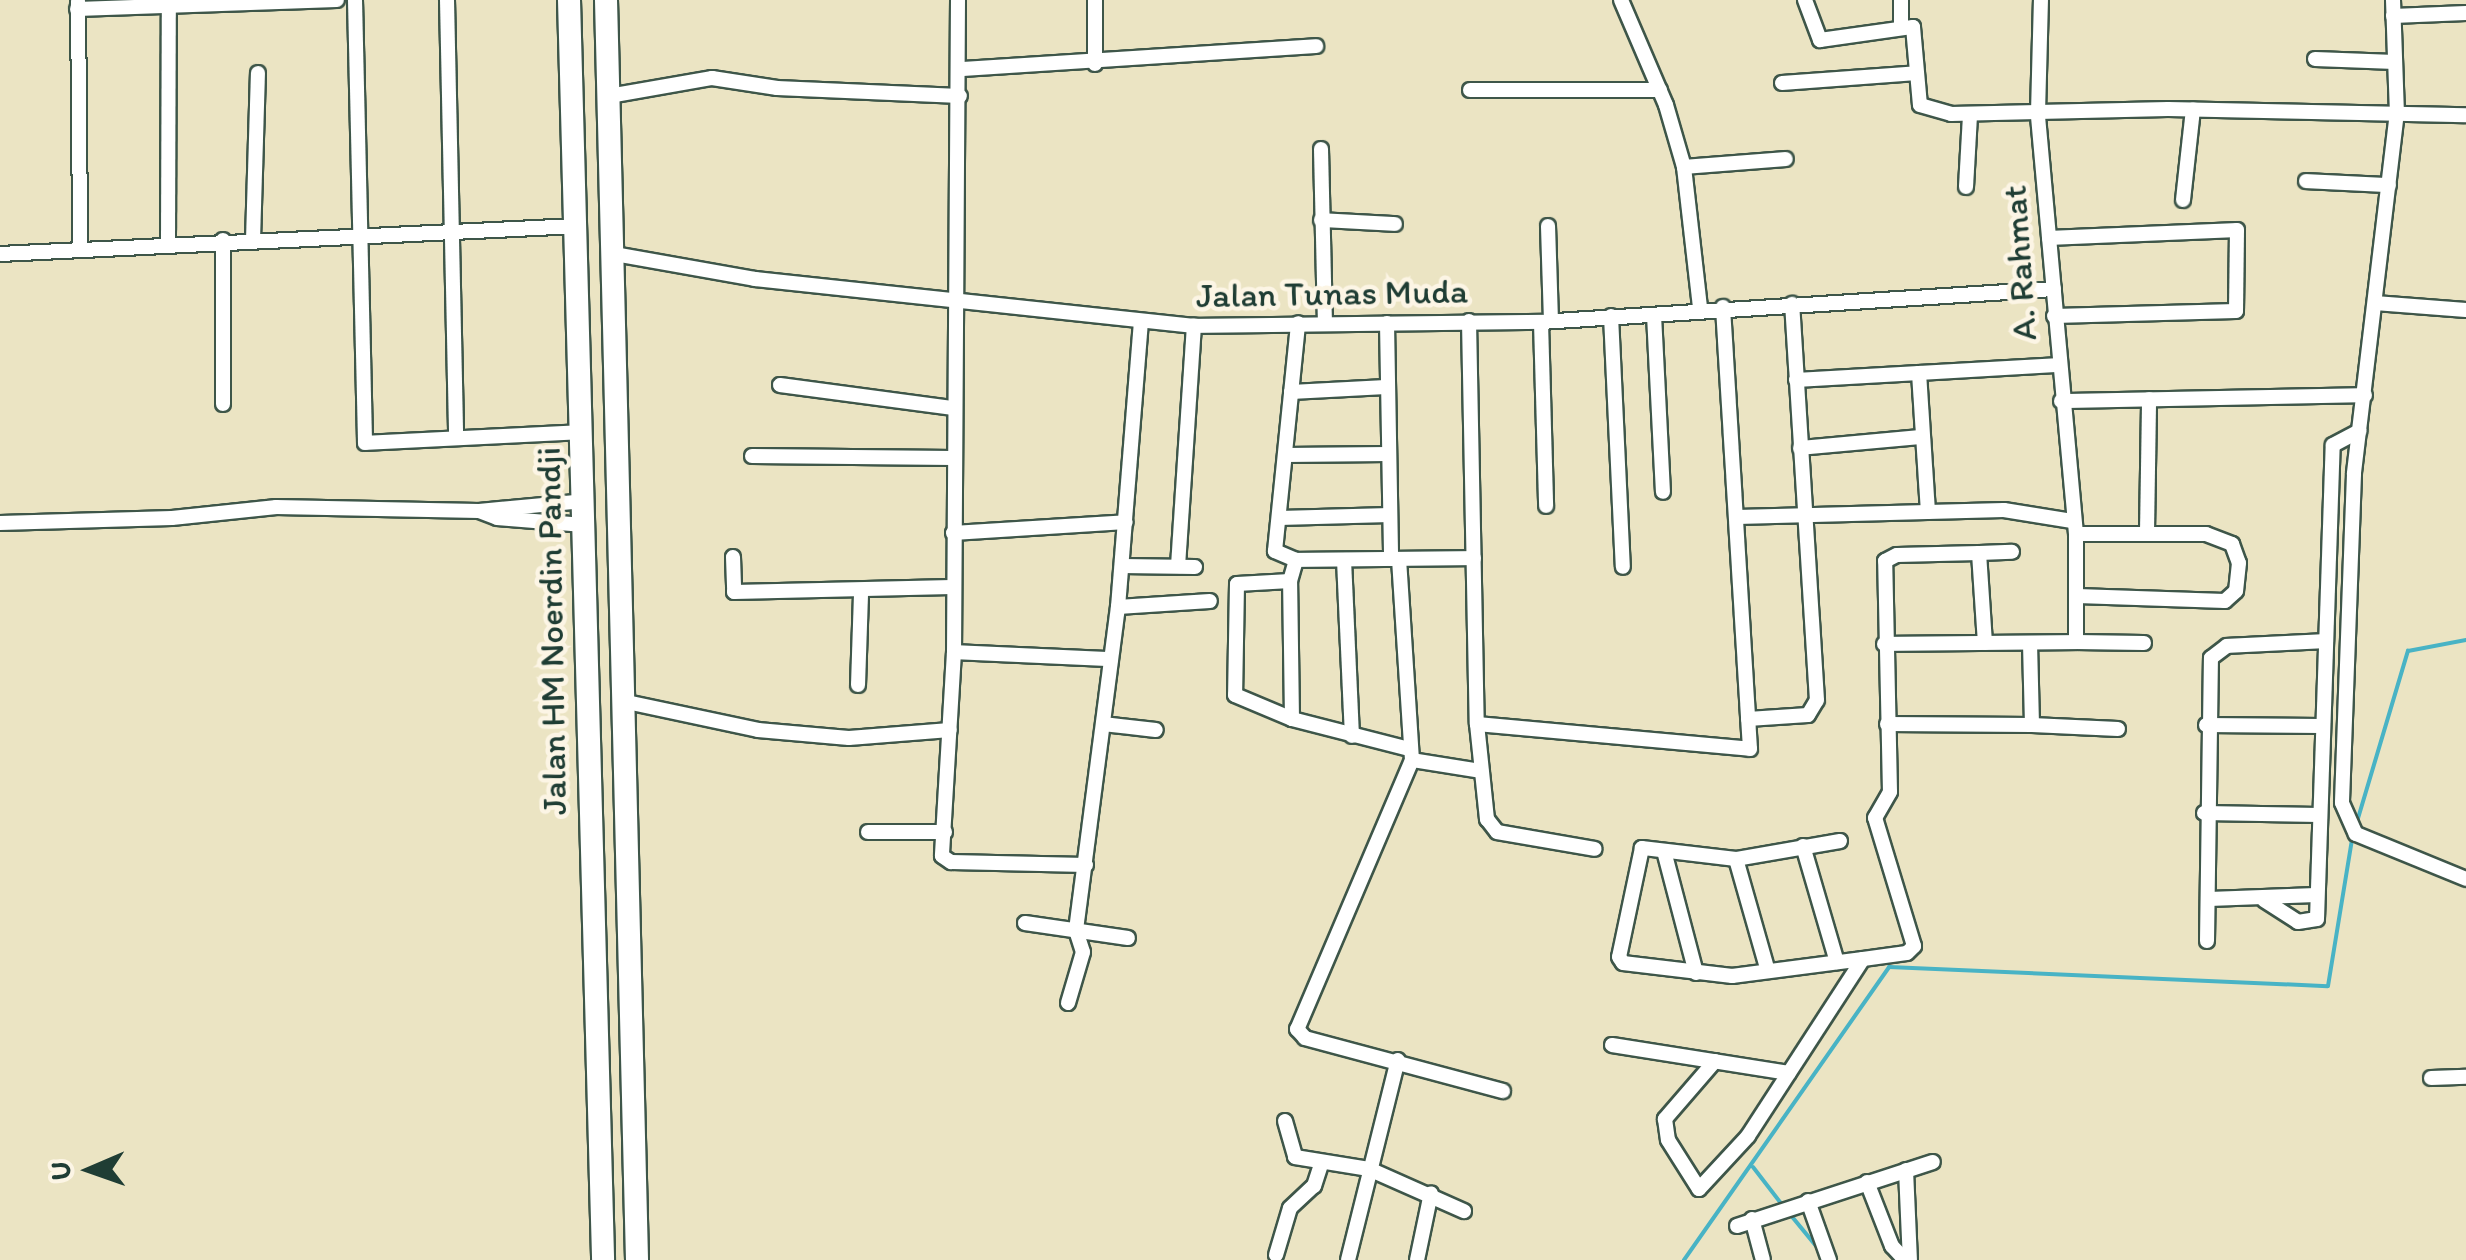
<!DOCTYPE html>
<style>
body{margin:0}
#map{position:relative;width:2466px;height:1260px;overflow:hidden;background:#ebe4c3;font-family:Itim,sans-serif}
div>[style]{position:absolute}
.stream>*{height:4px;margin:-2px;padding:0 2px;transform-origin:2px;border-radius:2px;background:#48b3c5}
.roads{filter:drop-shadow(2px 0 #3e5649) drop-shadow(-2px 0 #3e5649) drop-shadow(0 2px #3e5649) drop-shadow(0 -2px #3e5649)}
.minor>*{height:14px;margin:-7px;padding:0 7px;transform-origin:7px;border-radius:7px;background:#fff}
.primary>*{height:22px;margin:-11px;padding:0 11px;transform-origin:11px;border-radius:11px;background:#fff}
span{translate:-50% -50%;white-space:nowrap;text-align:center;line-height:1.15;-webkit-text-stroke:9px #fcf5e5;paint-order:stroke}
.street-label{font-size:35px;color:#1f3d34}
.north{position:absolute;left:40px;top:1120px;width:100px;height:100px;-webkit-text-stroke:8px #fcf5e5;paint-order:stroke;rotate:268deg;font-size:28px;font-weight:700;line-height:40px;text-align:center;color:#1f3d34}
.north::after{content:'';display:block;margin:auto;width:35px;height:45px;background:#1f3d34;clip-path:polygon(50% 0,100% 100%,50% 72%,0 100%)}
</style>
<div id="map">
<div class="stream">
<div style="left:2356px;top:825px;width:182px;rotate:-73.4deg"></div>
<div style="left:2408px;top:651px;width:59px;rotate:-10.7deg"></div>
<div style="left:1753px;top:1167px;width:49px;rotate:52.4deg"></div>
<div style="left:1789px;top:1213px;width:50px;rotate:50.6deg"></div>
<div style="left:1684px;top:1260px;width:358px;rotate:-55deg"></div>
<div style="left:1889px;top:967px;width:439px;rotate:2.5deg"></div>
<div style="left:2328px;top:986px;width:154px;rotate:-80.7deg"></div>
</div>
<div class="roads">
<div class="minor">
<div style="left:355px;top:0;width:443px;rotate:88.7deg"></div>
<div style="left:365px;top:443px;width:217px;rotate:-2.9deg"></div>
<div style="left:447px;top:0;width:436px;rotate:88.8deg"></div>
<div style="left:958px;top:0;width:652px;rotate:90.35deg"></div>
<div style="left:954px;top:652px;width:204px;rotate:93.4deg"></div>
<div style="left:942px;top:856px;width:11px;rotate:34deg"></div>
<div style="left:951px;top:862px;width:135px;rotate:1.3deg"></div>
<div style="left:1095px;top:0;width:64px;rotate:90deg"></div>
<div style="left:1621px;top:0;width:114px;rotate:66.8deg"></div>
<div style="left:1666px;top:105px;width:65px;rotate:73.8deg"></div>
<div style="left:1684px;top:167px;width:142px;rotate:83.5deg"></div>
<div style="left:1805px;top:0;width:43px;rotate:69.4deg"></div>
<div style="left:1820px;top:40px;width:94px;rotate:-8deg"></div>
<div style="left:1913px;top:27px;width:78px;rotate:84.9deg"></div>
<div style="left:1920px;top:105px;width:32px;rotate:16deg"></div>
<div style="left:1951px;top:114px;width:217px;rotate:-1.3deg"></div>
<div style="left:2168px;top:109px;width:298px;rotate:1.2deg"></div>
<div style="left:2393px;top:0;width:112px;rotate:88deg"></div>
<div style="left:2397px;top:112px;width:365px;rotate:96.8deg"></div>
<div style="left:2354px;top:474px;width:329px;rotate:92.1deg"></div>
<div style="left:2342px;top:803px;width:34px;rotate:66deg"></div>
<div style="left:2356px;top:834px;width:119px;rotate:22.2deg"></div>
<div style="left:78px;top:1px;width:246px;rotate:89.5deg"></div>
<div style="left:77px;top:9px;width:260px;rotate:-2deg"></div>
<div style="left:2393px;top:16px;width:73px;rotate:-2.4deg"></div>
<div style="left:1901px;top:25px;width:25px;rotate:-90deg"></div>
<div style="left:2315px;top:59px;width:80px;rotate:2.1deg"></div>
<div style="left:962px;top:69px;width:355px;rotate:-3.7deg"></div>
<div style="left:1782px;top:83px;width:135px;rotate:-4.2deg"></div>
<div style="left:1470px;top:90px;width:190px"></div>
<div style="left:609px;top:96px;width:105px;rotate:-9.9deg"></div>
<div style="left:712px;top:78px;width:66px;rotate:8.7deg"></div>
<div style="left:777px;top:88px;width:183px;rotate:2.5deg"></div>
<div style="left:1321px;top:149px;width:172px;rotate:88.7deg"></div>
<div style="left:1684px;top:167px;width:102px;rotate:-4.5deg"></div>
<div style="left:2306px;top:181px;width:83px;rotate:2.8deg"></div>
<div style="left:1966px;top:187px;width:72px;rotate:-86.8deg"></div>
<div style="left:2183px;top:200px;width:91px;rotate:-83.7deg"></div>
<div style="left:1321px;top:220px;width:74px;rotate:3.1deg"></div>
<div style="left:1548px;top:226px;width:95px;rotate:88.2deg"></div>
<div style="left:2049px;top:238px;width:188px;rotate:-2.4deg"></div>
<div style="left:2237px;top:230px;width:81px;rotate:90.7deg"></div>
<div style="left:2236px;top:311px;width:182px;rotate:178.4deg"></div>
<div style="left:223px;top:240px;width:164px;rotate:90deg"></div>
<div style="left:253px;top:240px;width:167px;rotate:-88.3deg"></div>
<div style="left:168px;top:242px;width:234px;rotate:-89.8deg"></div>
<div style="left:0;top:254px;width:577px;rotate:-2.78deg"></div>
<div style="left:615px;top:254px;width:142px;rotate:10.1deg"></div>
<div style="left:755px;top:279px;width:442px;rotate:6.1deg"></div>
<div style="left:1194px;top:326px;width:347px;rotate:-0.7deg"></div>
<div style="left:1541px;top:322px;width:514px;rotate:-3.68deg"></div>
<div style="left:2375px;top:303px;width:91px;rotate:4.4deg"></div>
<div style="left:1654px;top:315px;width:177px;rotate:87.1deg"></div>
<div style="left:1611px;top:316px;width:251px;rotate:87.3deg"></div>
<div style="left:1469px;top:321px;width:403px;rotate:88.9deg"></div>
<div style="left:1477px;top:724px;width:96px;rotate:84deg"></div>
<div style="left:1487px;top:819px;width:16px;rotate:52deg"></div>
<div style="left:1497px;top:832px;width:99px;rotate:9.8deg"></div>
<div style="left:1541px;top:322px;width:184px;rotate:88.4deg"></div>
<div style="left:1387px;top:323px;width:236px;rotate:89deg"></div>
<div style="left:1919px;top:373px;width:137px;rotate:-3.3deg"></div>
<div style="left:1796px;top:380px;width:123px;rotate:-3.3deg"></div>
<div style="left:1919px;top:373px;width:139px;rotate:86.3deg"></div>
<div style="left:780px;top:385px;width:175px;rotate:7.6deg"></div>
<div style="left:1291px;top:392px;width:95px;rotate:-3deg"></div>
<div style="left:2061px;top:401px;width:304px;rotate:-1.1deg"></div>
<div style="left:1800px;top:448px;width:122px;rotate:-5.2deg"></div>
<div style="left:1285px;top:455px;width:103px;rotate:-0.6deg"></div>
<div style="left:752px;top:456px;width:201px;rotate:0.6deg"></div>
<div style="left:479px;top:511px;width:19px;rotate:21deg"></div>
<div style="left:497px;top:518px;width:87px;rotate:4.6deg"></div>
<div style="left:1737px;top:517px;width:267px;rotate:-1.5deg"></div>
<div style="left:2004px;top:510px;width:69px;rotate:9.2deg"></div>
<div style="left:1279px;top:518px;width:111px;rotate:-1.5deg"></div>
<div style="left:0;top:523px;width:172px;rotate:-1.7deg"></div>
<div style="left:172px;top:518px;width:105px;rotate:-6deg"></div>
<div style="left:276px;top:507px;width:203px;rotate:1.1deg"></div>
<div style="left:479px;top:511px;width:105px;rotate:-5.4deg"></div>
<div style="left:2147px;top:532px;width:133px;rotate:-89.1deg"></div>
<div style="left:953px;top:533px;width:173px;rotate:-3.6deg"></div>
<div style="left:2076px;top:534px;width:130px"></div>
<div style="left:2206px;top:534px;width:28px;rotate:21deg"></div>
<div style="left:2232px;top:544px;width:20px;rotate:70deg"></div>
<div style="left:2239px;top:563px;width:28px;rotate:96deg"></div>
<div style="left:2236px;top:591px;width:15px;rotate:138deg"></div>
<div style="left:2225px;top:601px;width:148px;rotate:-178.1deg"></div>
<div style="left:1979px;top:553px;width:33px;rotate:-2deg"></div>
<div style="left:733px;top:557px;width:35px;rotate:88deg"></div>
<div style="left:734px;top:592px;width:218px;rotate:-1.3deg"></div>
<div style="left:1399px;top:559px;width:201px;rotate:86.3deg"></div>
<div style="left:1412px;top:760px;width:70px;rotate:9.1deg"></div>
<div style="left:1296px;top:560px;width:23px;rotate:-157deg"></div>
<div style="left:1275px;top:551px;width:229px;rotate:-84.2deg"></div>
<div style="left:1344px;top:560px;width:176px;rotate:87.4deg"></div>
<div style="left:1122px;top:566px;width:73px;rotate:0.8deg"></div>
<div style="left:1178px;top:566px;width:241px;rotate:-86.2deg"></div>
<div style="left:1290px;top:581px;width:53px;rotate:176.8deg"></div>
<div style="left:1237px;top:584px;width:111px;rotate:91deg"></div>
<div style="left:1235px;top:695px;width:62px;rotate:22.8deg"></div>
<div style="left:1292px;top:719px;width:121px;rotate:14.4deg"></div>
<div style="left:1118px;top:607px;width:92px;rotate:-3.7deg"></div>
<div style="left:2076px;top:642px;width:68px;rotate:0.8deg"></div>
<div style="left:2030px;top:643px;width:82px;rotate:88.6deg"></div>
<div style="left:2032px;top:725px;width:86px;rotate:2.7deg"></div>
<div style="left:1884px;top:644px;width:192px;rotate:-0.6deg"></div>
<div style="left:2076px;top:642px;width:108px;rotate:-90deg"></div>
<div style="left:2076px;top:534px;width:423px;rotate:-95.2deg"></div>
<div style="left:2038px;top:113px;width:113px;rotate:-88.5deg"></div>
<div style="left:954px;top:652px;width:157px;rotate:2.6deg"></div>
<div style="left:858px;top:685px;width:91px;rotate:-88.1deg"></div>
<div style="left:622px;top:701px;width:139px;rotate:12deg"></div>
<div style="left:758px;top:730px;width:91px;rotate:5deg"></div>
<div style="left:849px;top:738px;width:101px;rotate:-4.5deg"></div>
<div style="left:1292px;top:719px;width:138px;rotate:-90.8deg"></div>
<div style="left:1290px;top:581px;width:22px;rotate:-74deg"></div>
<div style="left:1296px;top:560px;width:178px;rotate:-0.6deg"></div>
<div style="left:1748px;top:719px;width:60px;rotate:-3.8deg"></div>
<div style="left:1808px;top:715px;width:17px;rotate:-59deg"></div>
<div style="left:1817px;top:700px;width:397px;rotate:-93.6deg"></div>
<div style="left:1103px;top:724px;width:53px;rotate:6.5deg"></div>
<div style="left:1477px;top:724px;width:274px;rotate:5.2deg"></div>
<div style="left:1750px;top:749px;width:443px;rotate:-93.5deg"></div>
<div style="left:1887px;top:724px;width:145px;rotate:0.4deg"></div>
<div style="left:2206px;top:725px;width:115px;rotate:0.5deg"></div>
<div style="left:1412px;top:760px;width:293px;rotate:113.1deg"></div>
<div style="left:1297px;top:1029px;width:12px;rotate:48deg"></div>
<div style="left:1305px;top:1038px;width:205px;rotate:15deg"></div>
<div style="left:2204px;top:813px;width:115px;rotate:1deg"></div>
<div style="left:868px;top:832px;width:77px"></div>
<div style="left:1840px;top:841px;width:106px;rotate:170.2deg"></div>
<div style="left:1736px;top:859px;width:95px;rotate:-173.3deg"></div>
<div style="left:1642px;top:848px;width:111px;rotate:101.9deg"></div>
<div style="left:1619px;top:957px;width:7px;rotate:56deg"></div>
<div style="left:1623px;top:963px;width:110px;rotate:6.8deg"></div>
<div style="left:1732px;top:976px;width:132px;rotate:-7.4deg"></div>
<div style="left:1803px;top:846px;width:121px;rotate:73.7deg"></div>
<div style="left:1664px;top:851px;width:126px;rotate:75.3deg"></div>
<div style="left:1736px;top:859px;width:116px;rotate:74.1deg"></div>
<div style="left:2209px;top:899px;width:107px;rotate:-2.1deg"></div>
<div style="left:2264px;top:900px;width:40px;rotate:32.9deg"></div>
<div style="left:2298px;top:922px;width:19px;rotate:-9deg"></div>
<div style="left:2317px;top:919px;width:474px;rotate:-88.1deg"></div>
<div style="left:2333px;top:445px;width:30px;rotate:-28deg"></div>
<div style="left:1025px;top:923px;width:104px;rotate:8.3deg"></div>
<div style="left:2207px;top:941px;width:283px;rotate:-89.2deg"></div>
<div style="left:2211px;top:658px;width:20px;rotate:-37deg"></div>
<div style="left:2227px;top:646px;width:98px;rotate:-2.9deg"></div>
<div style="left:1068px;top:1003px;width:53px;rotate:-73.6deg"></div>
<div style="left:1083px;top:952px;width:23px;rotate:-108deg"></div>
<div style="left:1076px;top:930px;width:326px;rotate:-82.6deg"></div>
<div style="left:1118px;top:607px;width:285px;rotate:-85.4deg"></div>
<div style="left:1612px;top:1045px;width:179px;rotate:9deg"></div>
<div style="left:1715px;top:1061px;width:77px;rotate:130.8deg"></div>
<div style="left:1665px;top:1119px;width:21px;rotate:82deg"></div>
<div style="left:1668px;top:1140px;width:58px;rotate:57.7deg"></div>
<div style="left:1699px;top:1189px;width:72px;rotate:-47.2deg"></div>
<div style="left:1748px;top:1136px;width:211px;rotate:-57deg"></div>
<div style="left:1863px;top:959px;width:44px;rotate:-7.8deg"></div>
<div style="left:1907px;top:953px;width:10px;rotate:-45deg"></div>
<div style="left:1914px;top:946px;width:134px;rotate:-106.9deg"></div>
<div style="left:1875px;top:818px;width:30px;rotate:-60deg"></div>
<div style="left:1890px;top:792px;width:231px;rotate:-91.2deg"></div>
<div style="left:1885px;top:561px;width:13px;rotate:-27deg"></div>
<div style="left:1897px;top:555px;width:82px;rotate:-1.4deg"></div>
<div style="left:1979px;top:553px;width:90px;rotate:86.2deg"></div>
<div style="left:2431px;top:1078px;width:35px;rotate:-2deg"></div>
<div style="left:1285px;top:1121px;width:37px;rotate:74deg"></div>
<div style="left:1295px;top:1157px;width:75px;rotate:9.2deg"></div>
<div style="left:1369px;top:1169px;width:104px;rotate:23.9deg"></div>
<div style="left:1906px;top:1170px;width:90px;rotate:87.5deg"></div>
<div style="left:1867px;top:1182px;width:69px;rotate:68.7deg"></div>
<div style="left:1892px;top:1246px;width:19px;rotate:47deg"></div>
<div style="left:1808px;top:1201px;width:63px;rotate:70.4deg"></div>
<div style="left:1752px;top:1219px;width:42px;rotate:75deg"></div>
<div style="left:1737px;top:1226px;width:206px;rotate:-18.1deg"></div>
<div style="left:1276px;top:1255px;width:49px;rotate:-73.4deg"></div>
<div style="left:1290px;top:1208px;width:33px;rotate:-43deg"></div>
<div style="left:1314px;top:1186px;width:25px;rotate:-72deg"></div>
<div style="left:1348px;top:1260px;width:206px;rotate:-76deg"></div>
<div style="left:1417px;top:1260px;width:68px;rotate:-78.2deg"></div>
</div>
<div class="primary">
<div style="left:569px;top:0;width:1260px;rotate:88.45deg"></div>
<div style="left:606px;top:0;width:1260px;rotate:88.59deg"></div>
</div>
</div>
<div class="street-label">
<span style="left:2019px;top:263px;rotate:-94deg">A. Rahmat</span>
<span style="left:1332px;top:293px;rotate:-1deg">Jalan Tunas Muda</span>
<span style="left:551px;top:631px;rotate:-91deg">Jalan HM Noerdin Pandji</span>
</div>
<div class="north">U</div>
</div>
